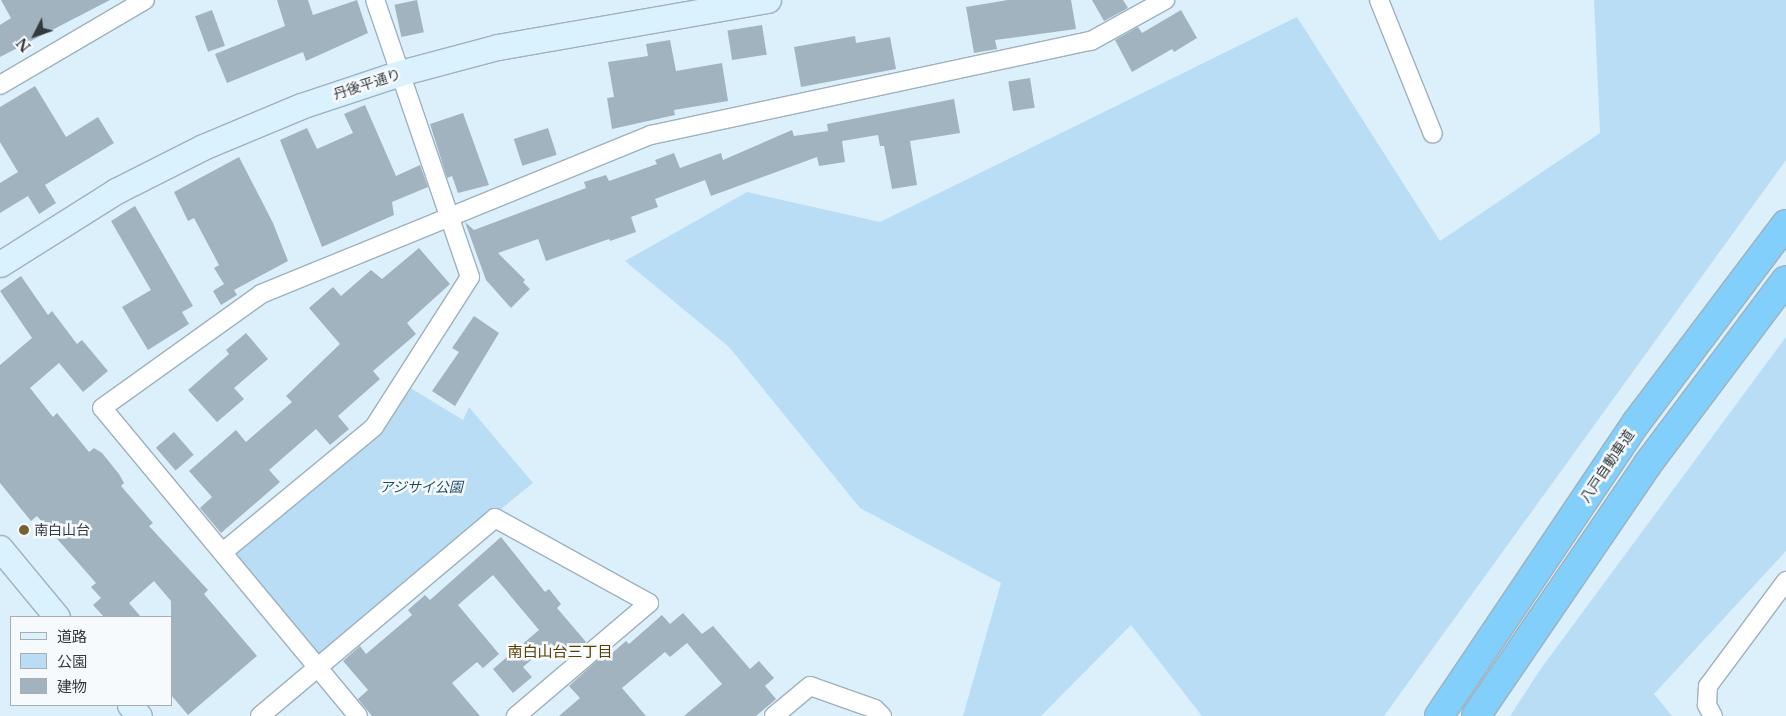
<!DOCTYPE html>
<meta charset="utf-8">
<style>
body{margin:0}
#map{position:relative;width:1786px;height:716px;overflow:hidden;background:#dcf0fc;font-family:"Libre Baskerville","Noto Sans JP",serif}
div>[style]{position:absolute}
.green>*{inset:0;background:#b8ddf5}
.building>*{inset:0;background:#a0b3bf;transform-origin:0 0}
.roads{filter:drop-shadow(1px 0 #9eb1bd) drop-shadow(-1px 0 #9eb1bd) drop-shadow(0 1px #9eb1bd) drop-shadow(0 -1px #9eb1bd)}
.street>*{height:18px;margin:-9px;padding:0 9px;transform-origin:9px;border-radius:9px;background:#fff}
.secondary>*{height:25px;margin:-12.5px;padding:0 12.5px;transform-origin:12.5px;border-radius:12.5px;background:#daf1fe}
.highway>*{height:28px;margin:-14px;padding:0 14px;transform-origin:14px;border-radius:14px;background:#83cffb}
.dots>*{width:14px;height:14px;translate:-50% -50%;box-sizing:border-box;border:2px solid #f7fafd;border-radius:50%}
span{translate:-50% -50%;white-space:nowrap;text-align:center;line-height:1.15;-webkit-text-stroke:5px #f7fafd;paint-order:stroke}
.street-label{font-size:14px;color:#323a3e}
.park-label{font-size:14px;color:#1e4d67;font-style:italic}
.poi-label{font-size:14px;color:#323a3e}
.left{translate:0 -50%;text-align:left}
.neighbourhood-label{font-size:15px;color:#574000}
.legend{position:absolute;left:10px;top:616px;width:162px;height:90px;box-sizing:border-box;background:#f7fafd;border:1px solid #a8adb1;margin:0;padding:6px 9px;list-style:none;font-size:15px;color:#323a3e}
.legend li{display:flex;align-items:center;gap:10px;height:25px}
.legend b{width:25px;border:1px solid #a8adb1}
.north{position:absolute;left:10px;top:10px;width:50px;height:50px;-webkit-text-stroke:4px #f7fafd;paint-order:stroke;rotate:229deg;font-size:14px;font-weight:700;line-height:20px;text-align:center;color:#323a3e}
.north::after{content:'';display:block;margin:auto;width:18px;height:22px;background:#323a3e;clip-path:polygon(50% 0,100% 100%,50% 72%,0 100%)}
</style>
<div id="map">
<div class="green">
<div style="clip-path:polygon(1594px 0,1786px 0,1786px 160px,1384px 716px,1202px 716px,1131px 625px,1041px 716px,963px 716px,1001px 583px,860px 508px,729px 347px,625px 261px,747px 192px,880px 222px,1297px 17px,1440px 241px,1600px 133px)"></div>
<div style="clip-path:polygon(1786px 337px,1786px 551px,1654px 694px,1672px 716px,1510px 716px,1542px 667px)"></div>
<div style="clip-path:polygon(409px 387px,463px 420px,469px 407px,533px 483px,318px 658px,234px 558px,239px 551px,381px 433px)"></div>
</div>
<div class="building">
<div style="clip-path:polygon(1px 0,110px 0,0 57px,0 25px,11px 18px)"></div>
<div style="clip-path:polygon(277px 0,308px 0,313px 15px,357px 0,368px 33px,306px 61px,303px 52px,227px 83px,215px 54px,285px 26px)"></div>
<div style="left:417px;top:0;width:33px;height:23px;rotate:78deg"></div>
<div style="clip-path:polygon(1008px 0,1071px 0,1076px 29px,995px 40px,997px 49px,974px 53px,966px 7px)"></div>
<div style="clip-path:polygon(1092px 0,1123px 0,1128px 8px,1104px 21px)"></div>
<div style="left:212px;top:10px;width:38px;height:18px;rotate:70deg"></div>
<div style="clip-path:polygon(1181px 10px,1197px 38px,1174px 52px,1172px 49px,1132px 72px,1115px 40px,1138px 27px,1142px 33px)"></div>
<div style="left:762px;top:25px;width:30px;height:35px;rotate:81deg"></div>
<div style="clip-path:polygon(855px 36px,856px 43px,890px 37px,896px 69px,801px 87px,794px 47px)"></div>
<div style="clip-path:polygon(670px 40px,676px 71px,722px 63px,728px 101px,674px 110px,675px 115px,612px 129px,607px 98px,614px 97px,608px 62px,648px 56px,646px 44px)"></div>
<div style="left:1030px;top:78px;width:30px;height:22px;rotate:81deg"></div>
<div style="clip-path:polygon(35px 86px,66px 137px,98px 117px,114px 143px,45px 185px,56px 203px,39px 214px,28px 196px,0 213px,0 183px,18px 172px,0 142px,0 107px)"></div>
<div style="clip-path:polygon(954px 99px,960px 133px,910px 141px,917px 185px,892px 189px,884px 146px,880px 146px,878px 135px,842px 141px,845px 162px,819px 166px,817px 157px,711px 196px,705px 180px,655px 199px,658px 207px,631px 217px,636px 232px,610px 241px,609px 239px,546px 261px,538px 239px,498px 253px,525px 280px,523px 282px,530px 289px,511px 308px,486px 280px,465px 222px,474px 230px,586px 188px,584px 182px,606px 175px,609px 181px,657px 164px,655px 160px,674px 153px,680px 168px,721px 153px,723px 160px,792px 130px,794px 136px,828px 131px,827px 124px)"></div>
<div style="clip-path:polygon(365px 105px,396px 176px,420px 165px,428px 187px,392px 202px,394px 215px,322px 247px,280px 140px,307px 128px,317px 149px,353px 133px,344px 114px)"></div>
<div style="clip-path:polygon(463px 113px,489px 185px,458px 193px,452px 176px,447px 178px,430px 124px)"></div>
<div style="left:548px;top:128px;width:28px;height:36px;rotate:72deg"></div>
<div style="clip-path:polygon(239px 157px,273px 223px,288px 261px,234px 290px,237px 295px,221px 305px,213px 291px,224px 284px,214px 268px,219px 265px,194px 218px,188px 221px,174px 192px)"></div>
<div style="clip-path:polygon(135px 206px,193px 306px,182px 312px,189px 324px,148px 350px,122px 307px,151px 290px,111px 221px)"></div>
<div style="clip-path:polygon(419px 248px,450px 284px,407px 323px,416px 334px,373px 371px,380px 379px,338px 416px,349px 429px,330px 445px,316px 429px,269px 470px,280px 482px,221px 533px,200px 508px,212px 497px,189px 471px,236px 430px,246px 442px,292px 402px,286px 396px,340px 344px,309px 308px,333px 287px,341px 296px,371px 270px,382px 279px)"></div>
<div style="clip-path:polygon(21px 276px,48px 315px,52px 311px,77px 344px,82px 340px,108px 371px,83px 392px,59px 363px,30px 388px,53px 417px,57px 413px,89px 452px,94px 448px,102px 453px,119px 474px,124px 483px,121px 486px,153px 523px,149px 526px,208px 590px,204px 594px,257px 656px,188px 715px,171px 695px,171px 601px,154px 581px,129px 603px,141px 617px,104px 617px,93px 605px,101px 598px,91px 587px,96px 583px,37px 516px,31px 521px,0 483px,0 365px,32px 338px,0 291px)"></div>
<div style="clip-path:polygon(474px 316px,499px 333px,455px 406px,432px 391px,459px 352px,452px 348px)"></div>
<div style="clip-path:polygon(246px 333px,268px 359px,234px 388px,244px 399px,217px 422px,188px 390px,229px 354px,226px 350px)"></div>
<div style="left:174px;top:432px;width:30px;height:24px;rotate:49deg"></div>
<div style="clip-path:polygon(501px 537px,545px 592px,549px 589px,561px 604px,557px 608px,586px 642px,566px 660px,551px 643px,523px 667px,532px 677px,513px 693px,493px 669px,539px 630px,493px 575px,458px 605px,499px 654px,483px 668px,477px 662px,452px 683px,480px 716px,372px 716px,358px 699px,368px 690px,343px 661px,360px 646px,366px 654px,412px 615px,408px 610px,425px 595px,430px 600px)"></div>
<div style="clip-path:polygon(683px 613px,702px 634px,713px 626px,750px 669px,759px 661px,774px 678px,765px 686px,776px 699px,756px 716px,684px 716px,722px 684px,687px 643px,670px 657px,665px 652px,622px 688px,646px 716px,559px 716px,580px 698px,569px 686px,600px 658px,603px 661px,626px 641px,629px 644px,662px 615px,670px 624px)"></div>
</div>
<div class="roads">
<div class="street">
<div style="left:1379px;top:0;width:144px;rotate:68.1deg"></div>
<div style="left:0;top:85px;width:168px;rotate:-30.4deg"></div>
<div style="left:223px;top:552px;width:196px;rotate:-39.6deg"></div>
<div style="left:374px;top:427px;width:178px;rotate:-57.4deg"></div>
<div style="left:470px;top:277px;width:293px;rotate:-108.9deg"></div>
<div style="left:260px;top:716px;width:307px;rotate:-40.1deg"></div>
<div style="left:495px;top:518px;width:176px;rotate:28.9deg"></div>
<div style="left:649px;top:603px;width:175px;rotate:139.6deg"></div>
<div style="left:358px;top:716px;width:400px;rotate:-129.7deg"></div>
<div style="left:102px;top:408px;width:196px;rotate:-35.6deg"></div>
<div style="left:261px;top:294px;width:421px;rotate:-22.2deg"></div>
<div style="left:651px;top:135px;width:450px;rotate:-12.1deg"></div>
<div style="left:1091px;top:41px;width:85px;rotate:-29deg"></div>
<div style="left:774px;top:716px;width:47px;rotate:-39.8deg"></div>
<div style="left:810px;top:686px;width:69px;rotate:19.5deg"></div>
<div style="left:875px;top:709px;width:10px;rotate:45deg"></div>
<div style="left:1713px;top:716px;width:13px;rotate:-119deg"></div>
<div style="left:1707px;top:705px;width:19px;rotate:-87deg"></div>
<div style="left:1708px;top:686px;width:131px;rotate:-53.4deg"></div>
</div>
<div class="secondary">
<div style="left:0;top:264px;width:137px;rotate:-32.2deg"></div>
<div style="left:116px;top:191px;width:97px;rotate:-26.8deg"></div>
<div style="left:203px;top:147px;width:106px;rotate:-22.7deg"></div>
<div style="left:301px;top:106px;width:104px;rotate:-18.4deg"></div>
<div style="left:400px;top:73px;width:101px;rotate:-14.9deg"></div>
<div style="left:498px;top:47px;width:274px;rotate:-9.9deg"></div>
<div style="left:0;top:548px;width:89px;rotate:50.4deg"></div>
<div style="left:130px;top:705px;width:14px;rotate:51deg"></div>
</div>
<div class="highway">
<div style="left:1439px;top:716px;width:353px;rotate:-56.1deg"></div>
<div style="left:1636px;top:423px;width:249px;rotate:-53deg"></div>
<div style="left:1476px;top:716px;width:304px;rotate:-55.7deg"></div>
<div style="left:1647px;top:465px;width:231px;rotate:-53.1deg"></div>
</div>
</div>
<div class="dots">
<div style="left:24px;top:530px;background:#766130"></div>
</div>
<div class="street-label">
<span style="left:367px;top:84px;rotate:-18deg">丹後平通り</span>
<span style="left:1607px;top:466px;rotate:-56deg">八戸自動車道</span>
</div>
<div class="park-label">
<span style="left:421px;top:487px">アジサイ公園</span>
</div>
<div class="poi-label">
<span class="left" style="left:34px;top:530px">南白山台</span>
</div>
<div class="neighbourhood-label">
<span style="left:560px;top:652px">南白山台三丁目</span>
</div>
<ul class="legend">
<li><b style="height:6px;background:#daf1fe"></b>道路</li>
<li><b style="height:14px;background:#b8ddf5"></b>公園</li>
<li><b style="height:14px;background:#a0b3bf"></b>建物</li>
</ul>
<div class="north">N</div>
</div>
